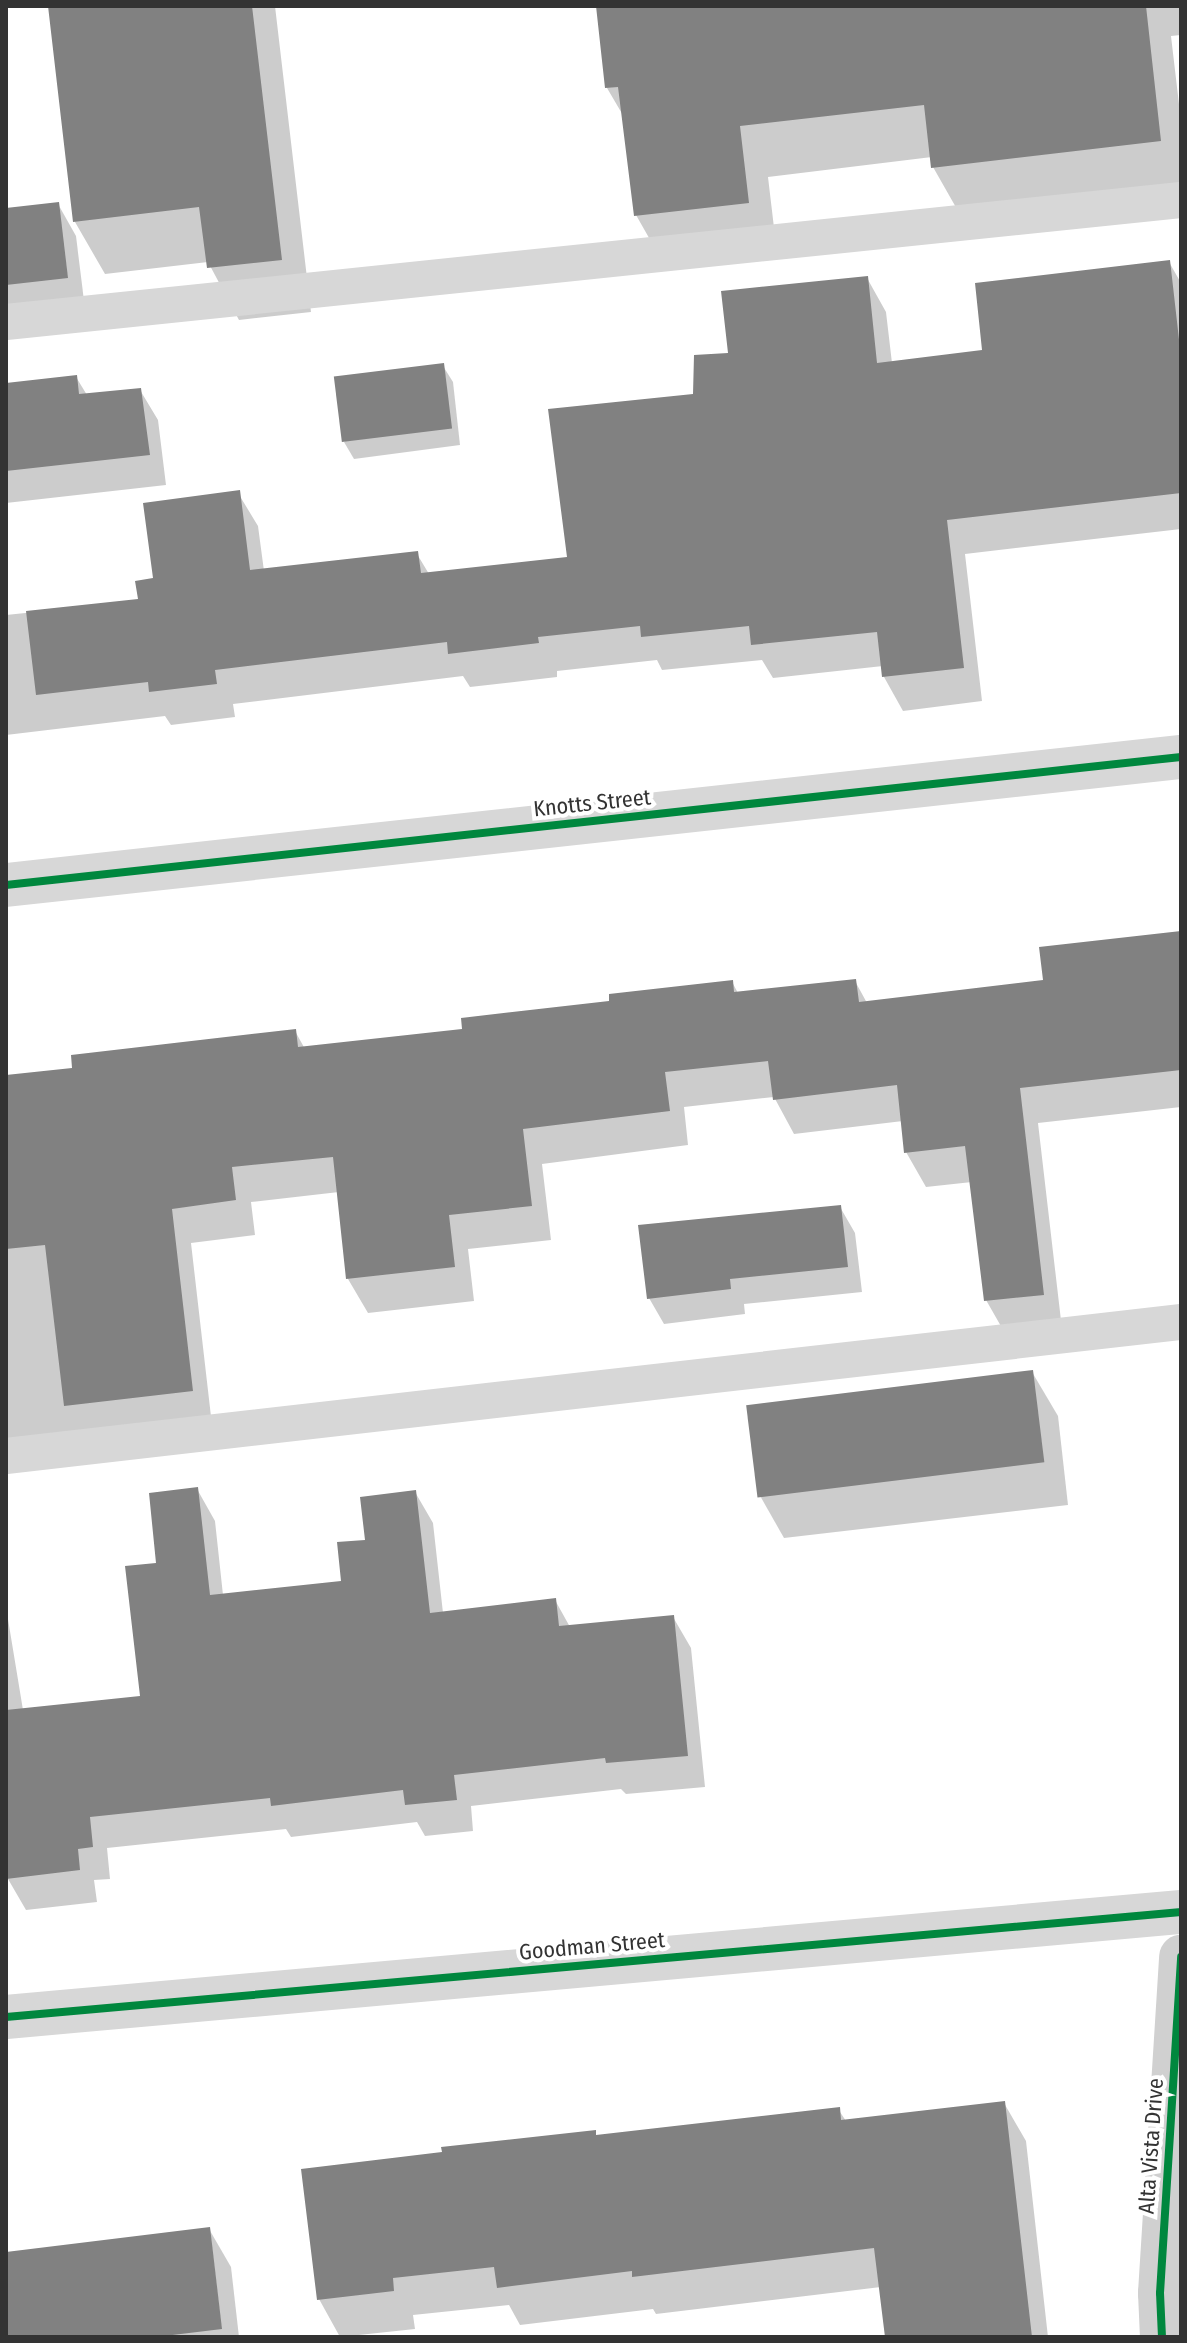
<!DOCTYPE html>
<style>
body{margin:0}
#map{position:relative;width:1187px;height:2343px;overflow:hidden;background:#fff;font-family:"Fira Sans Condensed",sans-serif}
div>[style]{position:absolute}
.shadow>*{inset:0;background:#0003}
.building>*{inset:0;background:#818181;transform-origin:0 0}
.lane>*{height:36px;margin:-18px;padding:0 18px;transform-origin:18px;border-radius:18px;background:#d7d7d7}
.street>*{height:44px;margin:-22px;padding:0 22px;transform-origin:22px;border-radius:22px;background:#d7d7d7}
.secondary>*{height:44px;margin:-22px;padding:0 22px;transform-origin:22px;border-radius:22px;background:#d0d0d0}
.cycleway>*{height:8px;margin:-4px;padding:0 4px;transform-origin:4px;border-radius:4px;background:#00873e}
span{translate:-50% -50%;white-space:nowrap;text-align:center;line-height:1.15;-webkit-text-stroke:8px #fff;paint-order:stroke}
.street-label{font-size:22px;color:#333}
.frame{position:absolute;inset:0;border:8px solid #333;pointer-events:none}
</style>
<div id="map">
<div class="shadow">
<div style="clip-path:polygon(50px 6px,275px 6px,311px 312px,239px 320px,208px 262px,105px 274px,75px 222px)"></div>
<div style="clip-path:polygon(598px 6px,1181px 6px,1181px 35px,1171px 36px,1181px 121px,1181px 192px,962px 218px,933px 167px,932px 157px,768px 177px,777px 253px,665px 266px,636px 215px,624px 117px,607px 88px)"></div>
<div style="clip-path:polygon(58px 204px,76px 236px,85px 309px,6px 318px,6px 210px)"></div>
<div style="clip-path:polygon(1169px 262px,1181px 283px,1181px 529px,965px 554px,982px 701px,903px 711px,884px 677px,883px 666px,773px 678px,762px 660px,662px 670px,657px 660px,557px 671px,557px 677px,470px 687px,463px 676px,233px 704px,235px 717px,171px 725px,165px 716px,6px 735px,6px 615px,140px 601px,155px 580px,238px 493px,258px 526px,264px 571px,417px 554px,429px 574px,569px 559px,731px 355px,867px 278px,886px 312px,892px 363px,984px 352px)"></div>
<div style="clip-path:polygon(443px 366px,453px 382px,460px 445px,354px 459px,344px 442px)"></div>
<div style="clip-path:polygon(76px 377px,87px 395px,140px 390px,158px 420px,166px 485px,6px 503px,6px 385px)"></div>
<div style="clip-path:polygon(1181px 933px,1181px 1107px,1038px 1123px,1062px 1329px,1006px 1335px,986px 1300px,972px 1182px,926px 1187px,906px 1152px,903px 1121px,794px 1134px,774px 1097px,684px 1107px,688px 1145px,542px 1164px,551px 1240px,468px 1249px,474px 1301px,368px 1313px,348px 1279px,339px 1192px,251px 1202px,255px 1235px,191px 1243px,212px 1425px,6px 1448px,6px 1077px,75px 1069px,295px 1031px,305px 1049px,464px 1030px,732px 982px,738px 993px,855px 981px,867px 1003px,1045px 982px)"></div>
<div style="clip-path:polygon(840px 1207px,855px 1233px,862px 1292px,744px 1304px,745px 1314px,664px 1324px,649px 1298px)"></div>
<div style="clip-path:polygon(1032px 1372px,1058px 1416px,1068px 1505px,784px 1538px,759px 1494px)"></div>
<div style="clip-path:polygon(197px 1489px,215px 1521px,223px 1595px,343px 1583px,367px 1541px,415px 1492px,433px 1523px,443px 1613px,555px 1600px,570px 1627px,673px 1617px,691px 1648px,705px 1787px,626px 1794px,621px 1789px,471px 1806px,473px 1831px,425px 1836px,417px 1822px,291px 1837px,286px 1829px,107px 1848px,110px 1879px,94px 1880px,97px 1902px,26px 1910px,8px 1879px,6px 1863px,6px 1607px,23px 1710px,143px 1698px,158px 1564px)"></div>
<div style="clip-path:polygon(1004px 2103px,1026px 2141px,1048px 2337px,887px 2337px,881px 2287px,656px 2314px,653px 2309px,520px 2325px,509px 2305px,413px 2315px,415px 2329px,340px 2337px,319px 2299px,595px 2132px,597px 2137px,838px 2109px,846px 2121px)"></div>
<div style="clip-path:polygon(209px 2229px,231px 2267px,239px 2337px,6px 2337px,6px 2312px)"></div>
</div>
<div class="building">
<div style="clip-path:polygon(48px 6px,252px 6px,282px 260px,207px 268px,199px 207px,73px 222px)"></div>
<div style="clip-path:polygon(596px 6px,1146px 6px,1161px 141px,931px 168px,924px 105px,740px 126px,749px 203px,634px 216px,618px 87px,605px 88px)"></div>
<div style="clip-path:polygon(59px 202px,68px 278px,6px 285px,6px 208px)"></div>
<div style="clip-path:polygon(1170px 260px,1181px 357px,1181px 493px,947px 520px,964px 668px,882px 677px,877px 632px,751px 645px,749px 626px,641px 637px,640px 626px,538px 637px,539px 643px,448px 654px,447px 642px,215px 670px,217px 684px,149px 692px,148px 682px,36px 695px,26px 611px,138px 599px,135px 581px,153px 578px,143px 503px,240px 490px,250px 570px,418px 551px,421px 573px,567px 557px,548px 409px,693px 394px,694px 355px,728px 353px,721px 291px,868px 276px,877px 363px,982px 350px,975px 283px)"></div>
<div style="left:444px;top:363px;width:66px;height:111px;rotate:83deg"></div>
<div style="clip-path:polygon(77px 375px,79px 394px,141px 388px,150px 455px,6px 471px,6px 383px)"></div>
<div style="clip-path:polygon(1181px 931px,1181px 1070px,1020px 1088px,1044px 1295px,984px 1301px,965px 1146px,904px 1153px,897px 1085px,773px 1100px,768px 1061px,665px 1072px,670px 1111px,523px 1129px,532px 1206px,449px 1215px,455px 1267px,346px 1279px,333px 1157px,232px 1167px,236px 1200px,172px 1209px,193px 1391px,64px 1406px,45px 1245px,6px 1249px,6px 1075px,72px 1068px,71px 1055px,296px 1029px,298px 1047px,462px 1029px,461px 1018px,609px 1001px,609px 994px,733px 980px,734px 992px,856px 979px,859px 1002px,1043px 980px,1039px 947px)"></div>
<div style="clip-path:polygon(841px 1205px,848px 1267px,730px 1279px,731px 1289px,647px 1299px,638px 1225px)"></div>
<div style="left:1033px;top:1370px;width:93px;height:289px;rotate:83deg"></div>
<div style="clip-path:polygon(198px 1487px,210px 1595px,341px 1581px,337px 1542px,365px 1540px,360px 1497px,416px 1490px,430px 1613px,556px 1598px,559px 1626px,674px 1615px,688px 1756px,606px 1763px,605px 1758px,454px 1775px,457px 1800px,405px 1805px,403px 1790px,271px 1806px,270px 1798px,90px 1817px,93px 1847px,78px 1849px,80px 1870px,6px 1879px,6px 1710px,140px 1696px,125px 1566px,156px 1563px,149px 1493px)"></div>
<div style="clip-path:polygon(1005px 2101px,1032px 2337px,885px 2337px,874px 2248px,632px 2277px,632px 2271px,497px 2288px,494px 2267px,393px 2278px,394px 2291px,317px 2300px,301px 2169px,442px 2152px,441px 2147px,596px 2130px,596px 2135px,840px 2107px,841px 2120px)"></div>
<div style="clip-path:polygon(210px 2227px,222px 2329px,156px 2337px,6px 2337px,6px 2252px)"></div>
</div>
<div class="lane">
<div style="left:6px;top:322px;width:1181px;rotate:-5.93deg"></div>
<div style="left:6px;top:1456px;width:1183px;rotate:-6.51deg"></div>
</div>
<div class="street">
<div style="left:6px;top:885px;width:1182px;rotate:-6.22deg"></div>
<div style="left:6px;top:2017px;width:1180px;rotate:-5.11deg"></div>
</div>
<div class="secondary">
<div style="left:1162px;top:2337px;width:44px;rotate:-92.6deg"></div>
<div style="left:1160px;top:2293px;width:337px;rotate:-86.4deg"></div>
</div>
<div class="cycleway">
<div style="left:6px;top:885px;width:1182px;rotate:-6.22deg"></div>
<div style="left:6px;top:2017px;width:1180px;rotate:-5.11deg"></div>
<div style="left:1162px;top:2337px;width:44px;rotate:-92.6deg"></div>
<div style="left:1160px;top:2293px;width:337px;rotate:-86.4deg"></div>
</div>
<div class="street-label">
<span style="left:592px;top:803px;rotate:-6deg">Knotts Street</span>
<span style="left:592px;top:1946px;rotate:-5deg">Goodman Street</span>
<span style="left:1151px;top:2146px;rotate:-86deg">Alta Vista Drive</span>
</div>
<div class="frame"></div>
</div>
